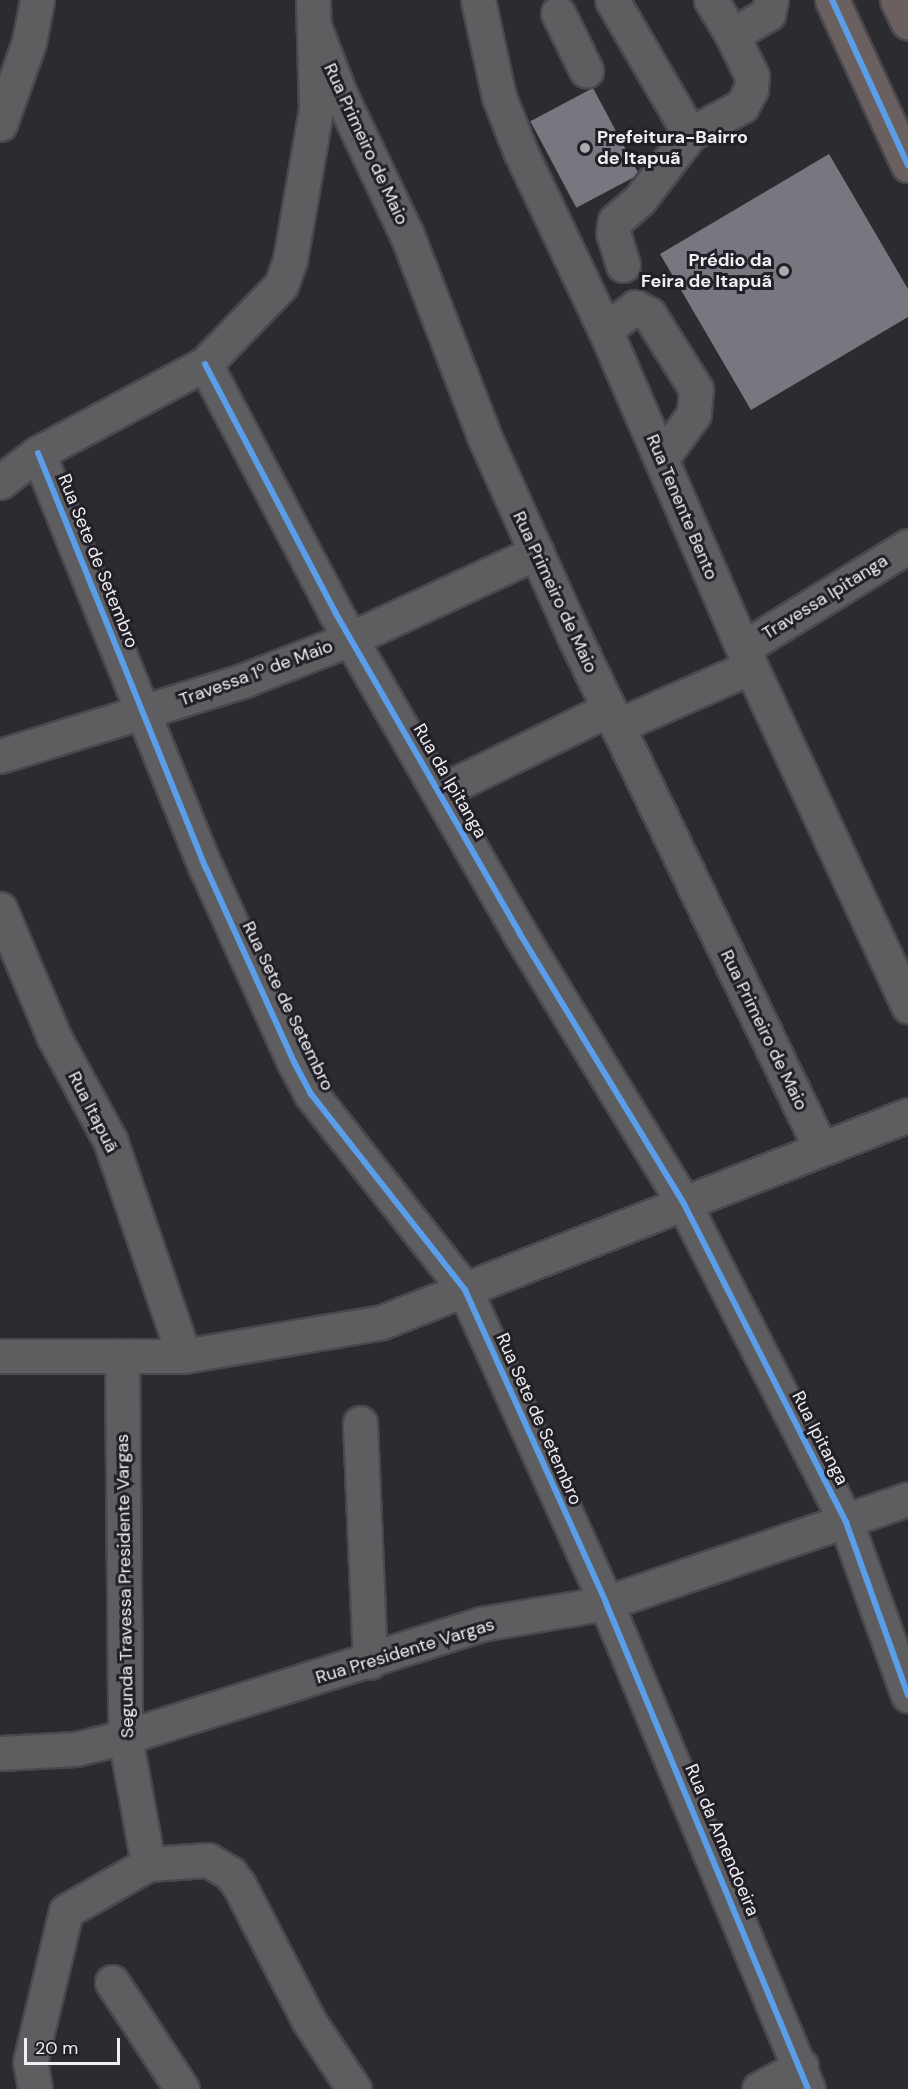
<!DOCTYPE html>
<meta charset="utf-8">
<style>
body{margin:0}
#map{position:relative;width:908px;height:2089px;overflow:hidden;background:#2c2b2f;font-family:"DM Sans",sans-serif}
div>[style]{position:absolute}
.building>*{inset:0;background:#78767f;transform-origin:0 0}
.roads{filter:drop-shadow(2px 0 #49484c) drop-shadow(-2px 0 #49484c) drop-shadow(0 2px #49484c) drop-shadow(0 -2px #49484c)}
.minor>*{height:33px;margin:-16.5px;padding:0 16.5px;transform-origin:16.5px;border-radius:16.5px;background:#5e5d60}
.major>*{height:33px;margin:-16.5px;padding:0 16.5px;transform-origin:16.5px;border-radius:16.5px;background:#6a605f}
.cycleway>*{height:6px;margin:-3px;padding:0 3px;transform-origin:3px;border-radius:3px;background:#5a9eea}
.dots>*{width:16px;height:16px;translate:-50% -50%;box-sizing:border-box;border:3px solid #221f27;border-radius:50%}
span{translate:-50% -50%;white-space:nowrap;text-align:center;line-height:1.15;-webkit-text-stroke:6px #221f27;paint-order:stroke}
.poi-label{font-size:18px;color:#efeef3;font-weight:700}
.left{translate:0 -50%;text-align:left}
.right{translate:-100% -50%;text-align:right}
.street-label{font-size:18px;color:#efeef3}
.scale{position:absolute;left:24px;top:2038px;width:96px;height:27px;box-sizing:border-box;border:3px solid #efeef3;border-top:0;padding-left:8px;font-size:18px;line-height:21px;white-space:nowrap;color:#efeef3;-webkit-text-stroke:4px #221f27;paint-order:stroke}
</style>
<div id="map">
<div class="building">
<div style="left:593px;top:88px;width:98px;height:71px;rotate:62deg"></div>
<div style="clip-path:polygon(829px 154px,908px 289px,908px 317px,751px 410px,660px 254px)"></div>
</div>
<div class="roads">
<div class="minor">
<div style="left:478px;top:0;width:99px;rotate:77.8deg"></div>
<div style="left:499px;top:97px;width:60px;rotate:68.6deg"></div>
<div style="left:521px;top:153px;width:196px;rotate:64.6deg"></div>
<div style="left:605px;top:330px;width:367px;rotate:66.6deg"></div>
<div style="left:751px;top:667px;width:374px;rotate:65.1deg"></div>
<div style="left:612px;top:0;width:155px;rotate:59.8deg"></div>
<div style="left:690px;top:134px;width:59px;rotate:-28.3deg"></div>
<div style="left:742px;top:106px;width:19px;rotate:-62deg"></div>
<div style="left:751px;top:89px;width:13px;rotate:-86deg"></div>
<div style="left:752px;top:76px;width:46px;rotate:-116deg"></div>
<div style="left:711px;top:0;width:41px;rotate:59deg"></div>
<div style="left:732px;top:35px;width:42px;rotate:-30.3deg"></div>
<div style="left:768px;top:14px;width:14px;rotate:-78deg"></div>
<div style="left:558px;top:13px;width:64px;rotate:63.8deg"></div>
<div style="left:314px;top:26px;width:73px;rotate:69.1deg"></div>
<div style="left:340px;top:94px;width:156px;rotate:64.6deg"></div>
<div style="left:407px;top:235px;width:215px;rotate:69deg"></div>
<div style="left:484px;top:436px;width:219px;rotate:65.8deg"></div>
<div style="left:574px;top:636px;width:567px;rotate:64.29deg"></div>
<div style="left:0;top:124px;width:87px;rotate:-70.5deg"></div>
<div style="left:29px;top:42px;width:43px;rotate:-79.2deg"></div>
<div style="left:623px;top:265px;width:34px;rotate:-107deg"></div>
<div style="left:613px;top:233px;width:12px;rotate:-81deg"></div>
<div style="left:615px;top:221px;width:33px;rotate:-41deg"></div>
<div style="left:640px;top:199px;width:82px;rotate:-52.4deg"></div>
<div style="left:605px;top:330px;width:38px;rotate:-37deg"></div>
<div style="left:635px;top:307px;width:16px;rotate:27deg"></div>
<div style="left:649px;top:314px;width:89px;rotate:57.9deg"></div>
<div style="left:696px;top:389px;width:25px;rotate:95deg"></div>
<div style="left:694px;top:414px;width:56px;rotate:126.3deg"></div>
<div style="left:205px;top:364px;width:280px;rotate:62.3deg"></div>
<div style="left:335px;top:612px;width:371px;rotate:60.1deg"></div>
<div style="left:520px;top:934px;width:316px;rotate:58.7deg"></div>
<div style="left:684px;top:1204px;width:357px;rotate:63deg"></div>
<div style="left:846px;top:1522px;width:184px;rotate:70.3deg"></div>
<div style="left:38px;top:453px;width:448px;rotate:68deg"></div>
<div style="left:206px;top:868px;width:213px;rotate:65.6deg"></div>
<div style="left:294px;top:1062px;width:36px;rotate:62deg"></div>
<div style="left:311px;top:1094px;width:249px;rotate:51.8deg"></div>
<div style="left:465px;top:1290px;width:343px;rotate:65.7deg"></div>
<div style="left:606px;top:1603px;width:526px;rotate:67.43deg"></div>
<div style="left:0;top:482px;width:48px;rotate:-37.3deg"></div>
<div style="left:38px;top:453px;width:189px;rotate:-28.1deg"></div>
<div style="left:205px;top:364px;width:110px;rotate:-46.1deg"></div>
<div style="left:281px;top:285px;width:27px;rotate:-70deg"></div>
<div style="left:290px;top:260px;width:153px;rotate:-80.2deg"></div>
<div style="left:316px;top:109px;width:109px;rotate:-91.6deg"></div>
<div style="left:743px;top:648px;width:194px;rotate:-31.7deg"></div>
<div style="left:617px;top:726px;width:146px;rotate:-23.8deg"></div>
<div style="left:0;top:756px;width:257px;rotate:-17.2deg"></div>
<div style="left:245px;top:680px;width:113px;rotate:-21.3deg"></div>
<div style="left:350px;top:639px;width:206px;rotate:-24.9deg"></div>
<div style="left:439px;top:792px;width:189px;rotate:-26deg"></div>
<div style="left:0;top:909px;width:139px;rotate:67.1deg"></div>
<div style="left:54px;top:1037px;width:117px;rotate:61.5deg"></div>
<div style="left:110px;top:1140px;width:228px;rotate:71.1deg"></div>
<div style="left:0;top:1356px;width:184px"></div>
<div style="left:184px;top:1356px;width:201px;rotate:-9.7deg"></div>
<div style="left:382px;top:1322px;width:565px;rotate:-21.48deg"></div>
<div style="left:122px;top:1356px;width:381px;rotate:89.5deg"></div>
<div style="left:125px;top:1737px;width:129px;rotate:79.7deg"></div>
<div style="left:360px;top:1423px;width:239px;rotate:87.6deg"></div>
<div style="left:0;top:1753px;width:76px;rotate:-3deg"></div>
<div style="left:76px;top:1749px;width:50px;rotate:-13.8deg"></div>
<div style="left:125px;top:1737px;width:374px;rotate:-17.6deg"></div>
<div style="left:481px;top:1624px;width:127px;rotate:-9.5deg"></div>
<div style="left:606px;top:1603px;width:319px;rotate:-19deg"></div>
<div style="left:112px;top:1982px;width:128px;rotate:56.8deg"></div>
<div style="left:35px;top:2089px;width:27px;rotate:-100deg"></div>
<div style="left:30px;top:2062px;width:155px;rotate:-76.6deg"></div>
<div style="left:66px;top:1911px;width:95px;rotate:-29.8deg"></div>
<div style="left:148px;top:1864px;width:60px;rotate:-3.8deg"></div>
<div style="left:208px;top:1860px;width:26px;rotate:31deg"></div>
<div style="left:230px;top:1873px;width:15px;rotate:53deg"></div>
<div style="left:239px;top:1885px;width:153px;rotate:62.8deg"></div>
<div style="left:309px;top:2021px;width:82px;rotate:56.5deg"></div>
<div style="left:759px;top:2089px;width:48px;rotate:-28.7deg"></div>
</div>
<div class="major">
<div style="left:832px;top:0;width:182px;rotate:65.3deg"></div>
<div style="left:897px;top:0;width:25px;rotate:64deg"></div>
</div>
</div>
<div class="cycleway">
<div style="left:832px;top:0;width:182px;rotate:65.3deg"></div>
<div style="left:205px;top:364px;width:280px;rotate:62.3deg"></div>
<div style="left:335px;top:612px;width:371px;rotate:60.1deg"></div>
<div style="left:520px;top:934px;width:316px;rotate:58.7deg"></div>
<div style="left:684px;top:1204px;width:357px;rotate:63deg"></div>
<div style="left:846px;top:1522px;width:184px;rotate:70.3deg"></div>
<div style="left:38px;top:453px;width:448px;rotate:68deg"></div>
<div style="left:206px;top:868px;width:213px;rotate:65.6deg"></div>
<div style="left:294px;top:1062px;width:36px;rotate:62deg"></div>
<div style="left:311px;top:1094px;width:249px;rotate:51.8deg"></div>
<div style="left:465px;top:1290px;width:343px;rotate:65.7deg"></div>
<div style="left:606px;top:1603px;width:526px;rotate:67.43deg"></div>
</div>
<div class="dots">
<div style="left:585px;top:148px;background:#abaaae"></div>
<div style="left:784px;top:271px;background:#abaaae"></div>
</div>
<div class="poi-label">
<span class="left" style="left:597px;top:148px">Prefeitura-Bairro<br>de Itapuã</span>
<span class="right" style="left:772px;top:271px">Prédio da<br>Feira de Itapuã</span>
</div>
<div class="street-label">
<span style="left:366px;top:144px;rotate:65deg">Rua Primeiro de Maio</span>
<span style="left:682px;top:507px;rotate:67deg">Rua Tenente Bento</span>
<span style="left:98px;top:561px;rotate:68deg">Rua Sete de Setembro</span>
<span style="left:555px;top:592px;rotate:65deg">Rua Primeiro de Maio</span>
<span style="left:825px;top:597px;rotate:-32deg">Travessa Ipitanga</span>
<span style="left:256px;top:673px;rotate:-20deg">Travessa 1º de Maio</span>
<span style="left:450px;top:781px;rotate:60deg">Rua da Ipitanga</span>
<span style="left:288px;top:1006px;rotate:64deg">Rua Sete de Setembro</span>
<span style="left:764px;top:1030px;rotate:64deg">Rua Primeiro de Maio</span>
<span style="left:93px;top:1112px;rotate:63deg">Rua Itapuã</span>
<span style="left:539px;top:1419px;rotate:66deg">Rua Sete de Setembro</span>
<span style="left:820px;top:1438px;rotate:63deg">Rua Ipitanga</span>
<span style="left:125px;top:1586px;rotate:-91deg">Segunda Travessa Presidente Vargas</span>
<span style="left:405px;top:1651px;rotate:-17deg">Rua Presidente Vargas</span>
<span style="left:722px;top:1840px;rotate:67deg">Rua da Amendoeira</span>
</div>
<div class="scale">20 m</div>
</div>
